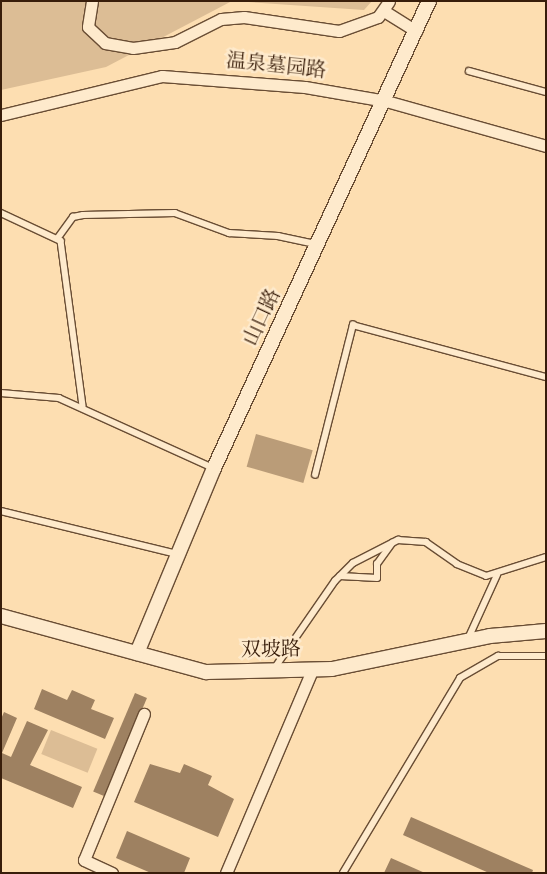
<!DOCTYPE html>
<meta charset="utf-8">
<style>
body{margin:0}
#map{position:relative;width:547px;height:874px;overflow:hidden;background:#fddeb1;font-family:"Old Standard TT","Noto Serif SC",serif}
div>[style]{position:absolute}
.green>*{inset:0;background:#dcbd95;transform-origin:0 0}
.water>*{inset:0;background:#ba9c78;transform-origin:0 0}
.building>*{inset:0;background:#9e8161;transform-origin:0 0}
.roads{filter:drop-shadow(1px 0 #694d34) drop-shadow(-1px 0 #694d34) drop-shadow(0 1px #694d34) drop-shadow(0 -1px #694d34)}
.service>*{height:5.5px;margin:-2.75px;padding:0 2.75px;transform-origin:2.75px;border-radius:2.75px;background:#feeacc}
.minor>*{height:11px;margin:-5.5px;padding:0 5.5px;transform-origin:5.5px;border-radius:5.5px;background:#feeacc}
.tertiary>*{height:14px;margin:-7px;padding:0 7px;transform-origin:7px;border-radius:7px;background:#feeacc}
span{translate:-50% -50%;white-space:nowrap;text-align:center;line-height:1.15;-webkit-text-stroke:5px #feeacc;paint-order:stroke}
.street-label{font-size:20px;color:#381d0a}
.frame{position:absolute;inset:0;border:2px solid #381d0a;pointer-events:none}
</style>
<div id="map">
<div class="green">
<div style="clip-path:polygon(1px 1px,232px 1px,106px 67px,1px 90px)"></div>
<div style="clip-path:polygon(233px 1px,372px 1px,364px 10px)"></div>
<div style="left:51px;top:730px;width:50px;height:26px;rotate:22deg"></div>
</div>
<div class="water">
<div style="left:256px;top:434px;width:59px;height:34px;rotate:16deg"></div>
</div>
<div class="building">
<div style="clip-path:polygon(42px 689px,67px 700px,72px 690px,95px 700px,91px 709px,114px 718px,105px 739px,34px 709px)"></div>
<div style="left:135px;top:693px;width:13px;height:107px;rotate:23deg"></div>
<div style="clip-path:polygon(4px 712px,17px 718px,2px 753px,11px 757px,27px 721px,48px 730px,30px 765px,82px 787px,73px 808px,1px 778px,1px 719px)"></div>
<div style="clip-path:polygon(150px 764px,180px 773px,184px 764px,212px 776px,208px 785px,234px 799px,218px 837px,134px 802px)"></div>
<div style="clip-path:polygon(411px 817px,533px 870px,532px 873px,489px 873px,403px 835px)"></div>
<div style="clip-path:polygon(127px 831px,190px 858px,184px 873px,151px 873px,116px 858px)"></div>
<div style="clip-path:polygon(391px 858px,425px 873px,384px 873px)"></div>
</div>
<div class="roads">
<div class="service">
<div style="left:469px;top:71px;width:80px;rotate:15.3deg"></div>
<div style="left:1px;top:213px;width:66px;rotate:25deg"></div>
<div style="left:61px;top:241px;width:166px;rotate:82.4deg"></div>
<div style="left:57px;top:239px;width:27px;rotate:-54deg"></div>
<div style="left:73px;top:217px;width:10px;rotate:-11deg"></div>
<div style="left:83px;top:215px;width:92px;rotate:-1.2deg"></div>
<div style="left:175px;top:213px;width:58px;rotate:20.3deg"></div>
<div style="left:229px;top:233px;width:49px;rotate:3.5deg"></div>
<div style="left:278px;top:236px;width:38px;rotate:12deg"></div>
<div style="left:1px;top:393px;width:58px;rotate:4.9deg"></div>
<div style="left:59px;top:398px;width:169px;rotate:24.4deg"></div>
<div style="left:315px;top:475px;width:155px;rotate:-75.8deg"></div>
<div style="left:353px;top:325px;width:200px;rotate:15.1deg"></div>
<div style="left:1px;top:511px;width:182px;rotate:13.7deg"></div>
<div style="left:340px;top:576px;width:37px;rotate:3deg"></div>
<div style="left:377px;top:578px;width:14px;rotate:-90deg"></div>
<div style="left:377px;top:564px;width:26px;rotate:-54deg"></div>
<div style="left:468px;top:639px;width:70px;rotate:-65.6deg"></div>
<div style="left:274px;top:669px;width:107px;rotate:-55.3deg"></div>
<div style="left:335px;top:581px;width:25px;rotate:-45deg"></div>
<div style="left:353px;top:563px;width:51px;rotate:-27.1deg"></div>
<div style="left:398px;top:540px;width:28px;rotate:4deg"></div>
<div style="left:426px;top:542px;width:38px;rotate:35deg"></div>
<div style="left:457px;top:564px;width:31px;rotate:22deg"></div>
<div style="left:486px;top:576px;width:63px;rotate:-17.6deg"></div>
<div style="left:343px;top:873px;width:227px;rotate:-59deg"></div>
<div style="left:460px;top:678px;width:44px;rotate:-30.1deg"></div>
<div style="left:498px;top:656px;width:48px"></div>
</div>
<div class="minor">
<div style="left:92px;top:1px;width:26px;rotate:99deg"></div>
<div style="left:88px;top:27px;width:23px;rotate:43deg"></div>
<div style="left:105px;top:43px;width:28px;rotate:10deg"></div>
<div style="left:133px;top:48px;width:42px;rotate:-8.1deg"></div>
<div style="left:175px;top:42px;width:51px;rotate:-26.6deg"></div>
<div style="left:221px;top:19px;width:23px;rotate:-5deg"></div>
<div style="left:244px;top:17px;width:96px;rotate:8.4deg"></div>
<div style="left:339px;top:31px;width:41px;rotate:-19.7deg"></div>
<div style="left:378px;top:17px;width:19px;rotate:-55deg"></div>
<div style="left:384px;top:11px;width:38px;rotate:32deg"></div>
<div style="left:1px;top:115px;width:166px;rotate:-13.6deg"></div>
<div style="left:162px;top:76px;width:143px;rotate:4.4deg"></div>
<div style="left:305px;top:87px;width:82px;rotate:9.8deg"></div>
<div style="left:386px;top:101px;width:166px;rotate:15.7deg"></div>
<div style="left:112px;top:873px;width:31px;rotate:-155deg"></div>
<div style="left:84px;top:860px;width:158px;rotate:-67.7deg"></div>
<div style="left:226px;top:873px;width:220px;rotate:-67deg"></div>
</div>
<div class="tertiary">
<div style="left:1px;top:616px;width:213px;rotate:15.3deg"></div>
<div style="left:206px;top:672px;width:126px;rotate:-1.4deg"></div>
<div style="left:332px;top:669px;width:161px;rotate:-11.8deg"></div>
<div style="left:490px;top:636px;width:56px;rotate:-5.1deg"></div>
<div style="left:137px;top:653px;width:200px;rotate:-67.4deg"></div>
<div style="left:214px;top:468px;width:514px;rotate:-65.28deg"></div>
</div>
</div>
<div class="street-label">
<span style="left:276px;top:67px;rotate:6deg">温泉墓园路</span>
<span style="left:263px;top:318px;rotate:-65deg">山口路</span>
<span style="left:271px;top:651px;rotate:-1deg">双坡路</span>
</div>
<div class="frame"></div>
</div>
